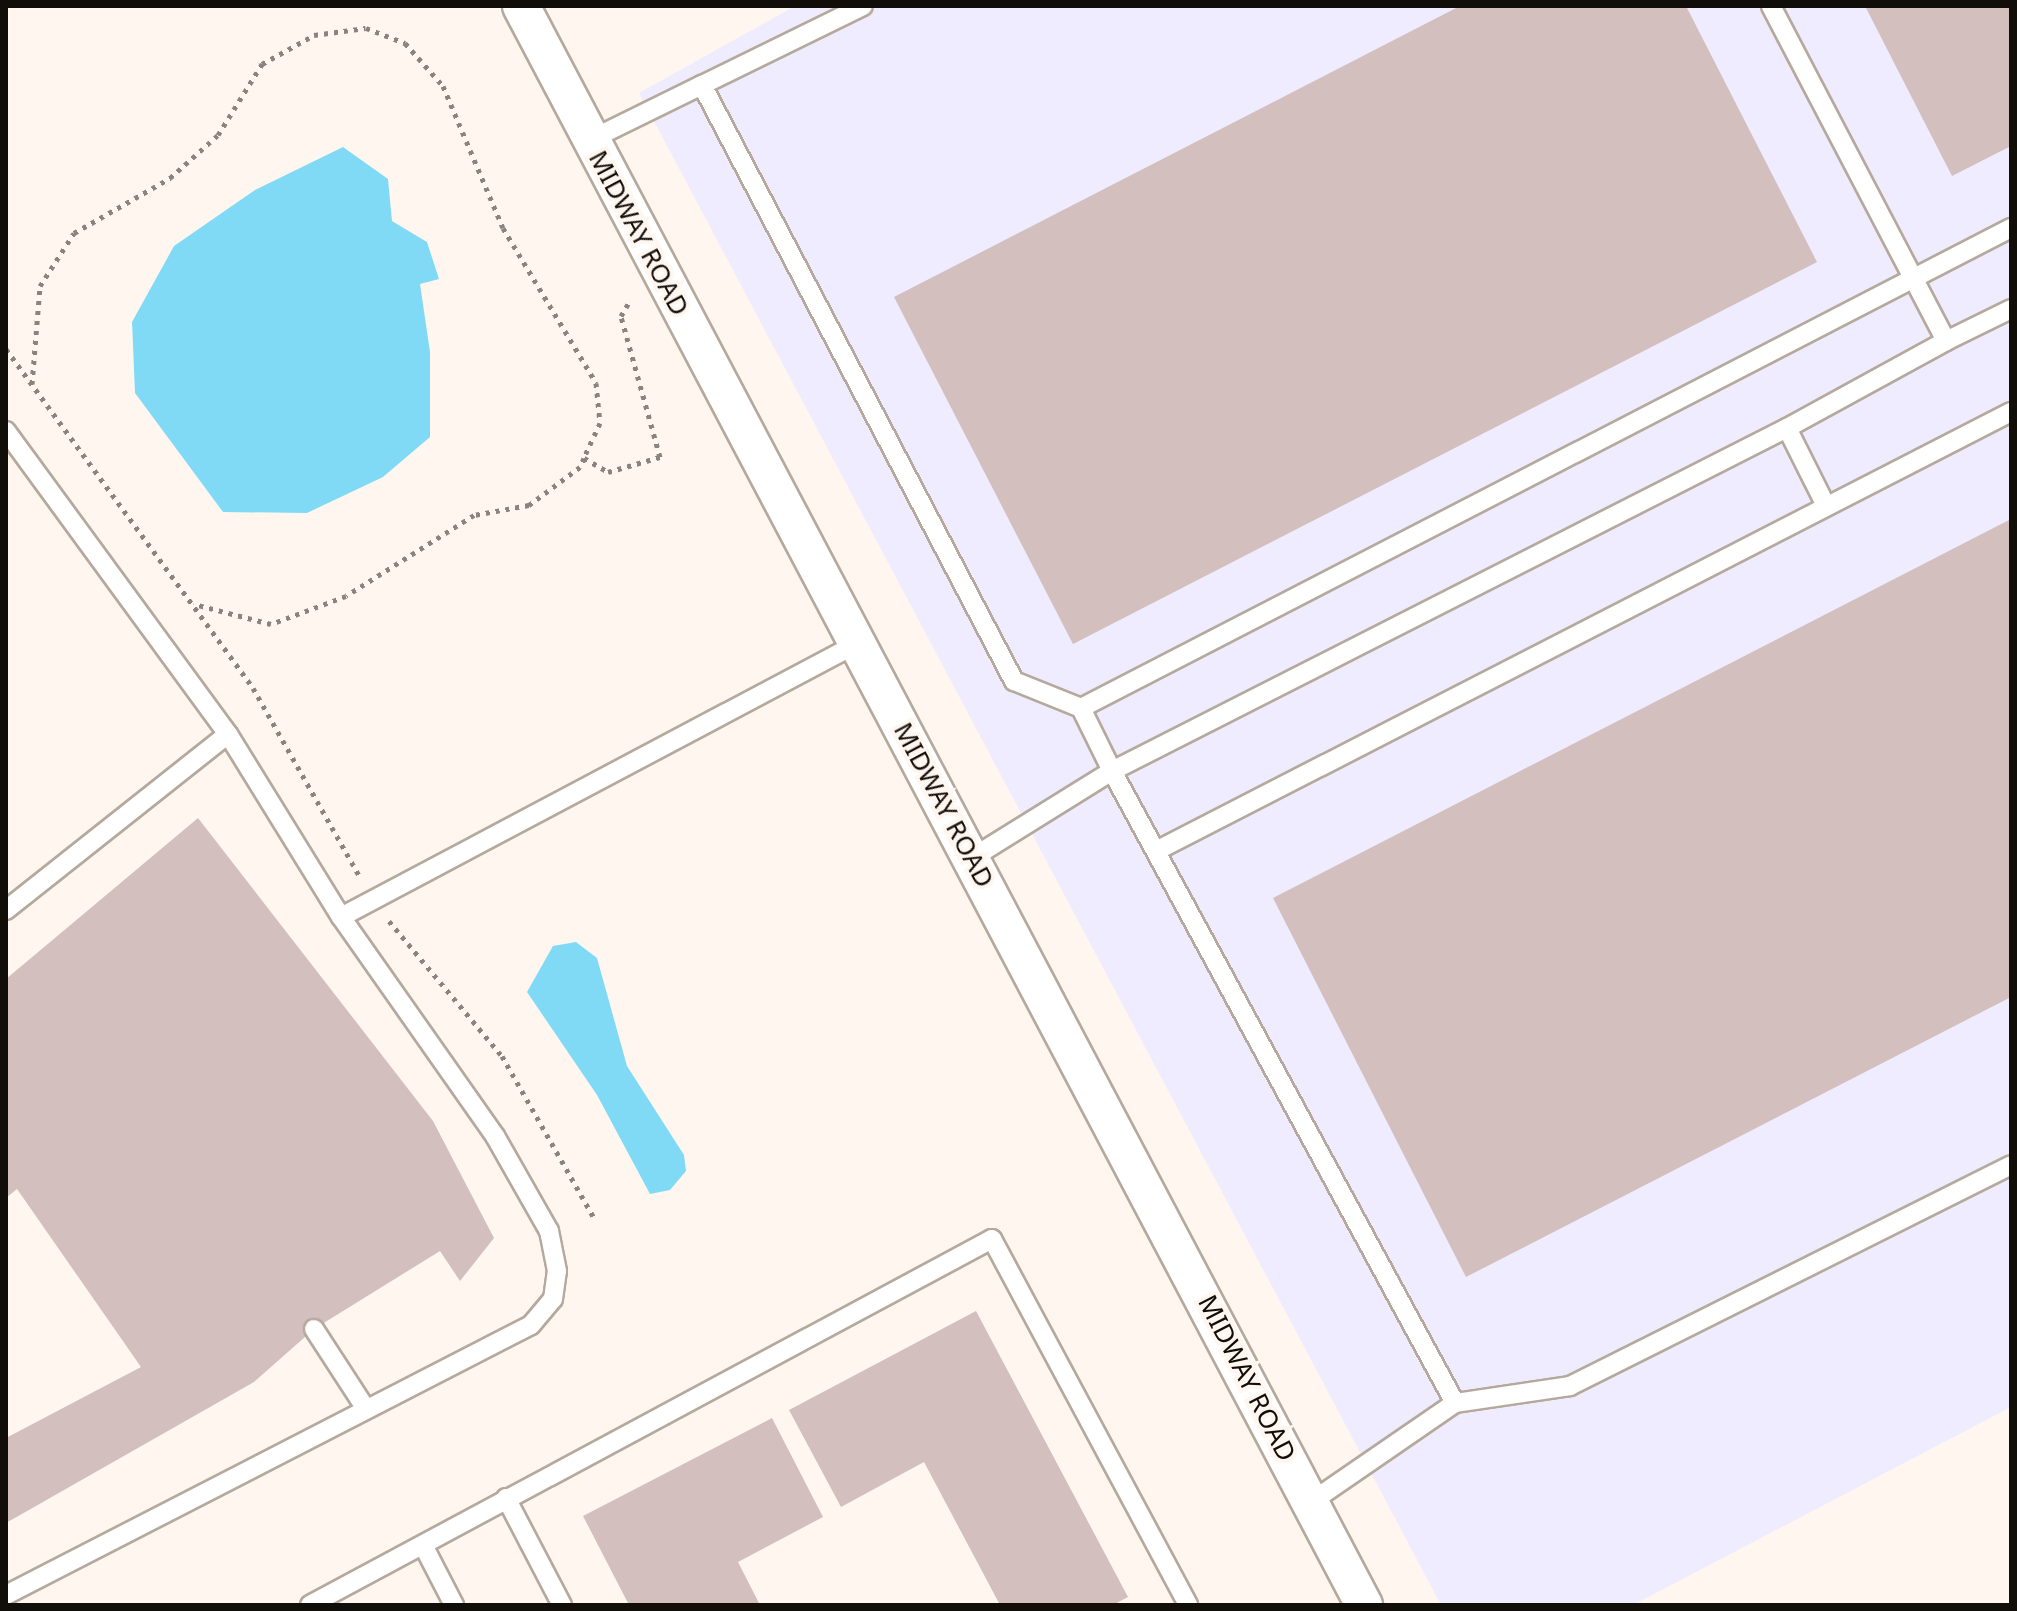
<!DOCTYPE html>
<style>
body{margin:0}
#map{position:relative;width:2017px;height:1611px;overflow:hidden;background:#fff7ef;font-family:"Noto Sans",sans-serif}
div>[style]{position:absolute}
.industrial>*{inset:0;background:#eeecfe}
.water>*{inset:0;background:#81daf5}
.building>*{inset:0;background:#d2bfbe}
.path>*{height:5px;margin-top:-2.5px;transform-origin:0;background:repeating-linear-gradient(90deg,#8a847e 0 4px,transparent 0 10px)}
.roads{filter:drop-shadow(2px 0 #b5a99d) drop-shadow(-2px 0 #b5a99d) drop-shadow(0 2px #b5a99d) drop-shadow(0 -2px #b5a99d)}
.service>*{height:18px;margin:-9px;padding:0 9px;transform-origin:9px;border-radius:9px;background:#fff}
.minor>*{height:36px;margin:-18px;padding:0 18px;transform-origin:18px;border-radius:18px;background:#fff}
span{translate:-50% -50%;white-space:nowrap;text-align:center;line-height:1.15;-webkit-text-stroke:8px #fff7ef;paint-order:stroke}
.street-label{font-size:26px;color:#110d09}
.frame{position:absolute;inset:0;border:8px solid #110d09;pointer-events:none}
</style>
<div id="map">
<div class="industrial">
<div style="clip-path:polygon(795px 6px,2011px 6px,2011px 1407px,1633px 1605px,1441px 1605px,639px 93px)"></div>
</div>
<div class="water">
<div style="clip-path:polygon(343px 147px,388px 179px,392px 221px,427px 242px,439px 279px,420px 284px,430px 352px,430px 437px,383px 477px,307px 513px,223px 512px,135px 393px,132px 322px,174px 246px,255px 190px)"></div>
<div style="clip-path:polygon(576px 942px,597px 958px,627px 1066px,684px 1155px,686px 1171px,670px 1190px,650px 1194px,597px 1095px,527px 992px,553px 946px)"></div>
</div>
<div class="building">
<div style="clip-path:polygon(1460px 6px,1686px 6px,1817px 262px,1073px 644px,894px 297px)"></div>
<div style="clip-path:polygon(1865px 6px,2011px 6px,2011px 146px,1952px 176px)"></div>
<div style="clip-path:polygon(2011px 519px,2011px 997px,1466px 1277px,1273px 898px)"></div>
<div style="clip-path:polygon(198px 818px,433px 1121px,494px 1238px,460px 1281px,440px 1251px,314px 1329px,254px 1382px,6px 1523px,6px 1438px,141px 1367px,17px 1189px,6px 1198px,6px 979px)"></div>
<div style="clip-path:polygon(976px 1311px,1128px 1597px,1113px 1605px,1000px 1605px,924px 1462px,841px 1507px,789px 1410px)"></div>
<div style="clip-path:polygon(772px 1418px,823px 1517px,738px 1562px,760px 1605px,629px 1605px,583px 1516px)"></div>
</div>
<div class="path">
<div style="left:6px;top:349px;width:419px;rotate:53.9deg"></div>
<div style="left:253px;top:688px;width:219px;rotate:60.5deg"></div>
<div style="left:32px;top:384px;width:98px;rotate:-85.3deg"></div>
<div style="left:40px;top:286px;width:63px;rotate:-57.3deg"></div>
<div style="left:74px;top:233px;width:111px;rotate:-29.8deg"></div>
<div style="left:170px;top:178px;width:64px;rotate:-41.9deg"></div>
<div style="left:218px;top:135px;width:84px;rotate:-58.2deg"></div>
<div style="left:262px;top:64px;width:60px;rotate:-29.1deg"></div>
<div style="left:314px;top:35px;width:52px;rotate:-7.7deg"></div>
<div style="left:366px;top:28px;width:42px;rotate:21deg"></div>
<div style="left:405px;top:43px;width:57px;rotate:48.5deg"></div>
<div style="left:443px;top:86px;width:154px;rotate:67.1deg"></div>
<div style="left:503px;top:228px;width:181px;rotate:59deg"></div>
<div style="left:596px;top:383px;width:40px;rotate:84.3deg"></div>
<div style="left:600px;top:423px;width:38px;rotate:115deg"></div>
<div style="left:584px;top:458px;width:10px;rotate:114deg"></div>
<div style="left:580px;top:467px;width:64px;rotate:143.3deg"></div>
<div style="left:529px;top:505px;width:56px;rotate:169.7deg"></div>
<div style="left:474px;top:515px;width:151px;rotate:147.7deg"></div>
<div style="left:346px;top:596px;width:80px;rotate:159.5deg"></div>
<div style="left:271px;top:624px;width:80px;rotate:-165.4deg"></div>
<div style="left:584px;top:458px;width:28px;rotate:30deg"></div>
<div style="left:608px;top:472px;width:54px;rotate:-16.1deg"></div>
<div style="left:660px;top:457px;width:146px;rotate:-105.5deg"></div>
<div style="left:621px;top:316px;width:16px;rotate:-60deg"></div>
<div style="left:389px;top:921px;width:176px;rotate:50.1deg"></div>
<div style="left:502px;top:1056px;width:189px;rotate:60.4deg"></div>
</div>
<div class="roads">
<div class="service">
<div style="left:1771px;top:6px;width:378px;rotate:62.4deg"></div>
<div style="left:1946px;top:341px;width:181px;rotate:151.3deg"></div>
<div style="left:702px;top:85px;width:179px;rotate:-26.1deg"></div>
<div style="left:590px;top:140px;width:125px;rotate:-26.2deg"></div>
<div style="left:702px;top:85px;width:673px;rotate:62.37deg"></div>
<div style="left:1014px;top:681px;width:72px;rotate:21.9deg"></div>
<div style="left:1081px;top:708px;width:70px;rotate:63.8deg"></div>
<div style="left:1112px;top:771px;width:757px;rotate:-26.94deg"></div>
<div style="left:1787px;top:428px;width:87px;rotate:63.4deg"></div>
<div style="left:1946px;top:341px;width:72px;rotate:-26.2deg"></div>
<div style="left:6px;top:431px;width:376px;rotate:53.8deg"></div>
<div style="left:1081px;top:708px;width:1047px;rotate:-27.3deg"></div>
<div style="left:1156px;top:851px;width:961px;rotate:-27.18deg"></div>
<div style="left:972px;top:858px;width:165px;rotate:-31.9deg"></div>
<div style="left:1112px;top:771px;width:719px;rotate:61.51deg"></div>
<div style="left:1455px;top:1403px;width:175px;rotate:145.5deg"></div>
<div style="left:6px;top:910px;width:283px;rotate:-38.4deg"></div>
<div style="left:228px;top:734px;width:215px;rotate:58.3deg"></div>
<div style="left:341px;top:917px;width:585px;rotate:-27.92deg"></div>
<div style="left:314px;top:1329px;width:95px;rotate:57deg"></div>
<div style="left:1455px;top:1403px;width:116px;rotate:-8.4deg"></div>
<div style="left:1570px;top:1386px;width:493px;rotate:-26.6deg"></div>
<div style="left:506px;top:1498px;width:121px;rotate:62.4deg"></div>
<div style="left:423px;top:1545px;width:68px;rotate:62.7deg"></div>
<div style="left:6px;top:1595px;width:590px;rotate:-27.22deg"></div>
<div style="left:531px;top:1325px;width:34px;rotate:-50deg"></div>
<div style="left:553px;top:1299px;width:28px;rotate:-82deg"></div>
<div style="left:557px;top:1271px;width:41px;rotate:-101.3deg"></div>
<div style="left:549px;top:1231px;width:109px;rotate:-119.6deg"></div>
<div style="left:495px;top:1136px;width:268px;rotate:-125.1deg"></div>
<div style="left:310px;top:1605px;width:774px;rotate:-28.22deg"></div>
<div style="left:992px;top:1239px;width:415px;rotate:61.8deg"></div>
</div>
<div class="minor">
<div style="left:521px;top:6px;width:1808px;rotate:62.2deg"></div>
</div>
</div>
<div class="street-label">
<span style="left:639px;top:233px;rotate:62deg">MIDWAY ROAD</span>
<span style="left:944px;top:805px;rotate:62deg">MIDWAY ROAD</span>
<span style="left:1247px;top:1378px;rotate:63deg">MIDWAY ROAD</span>
</div>
<div class="frame"></div>
</div>
